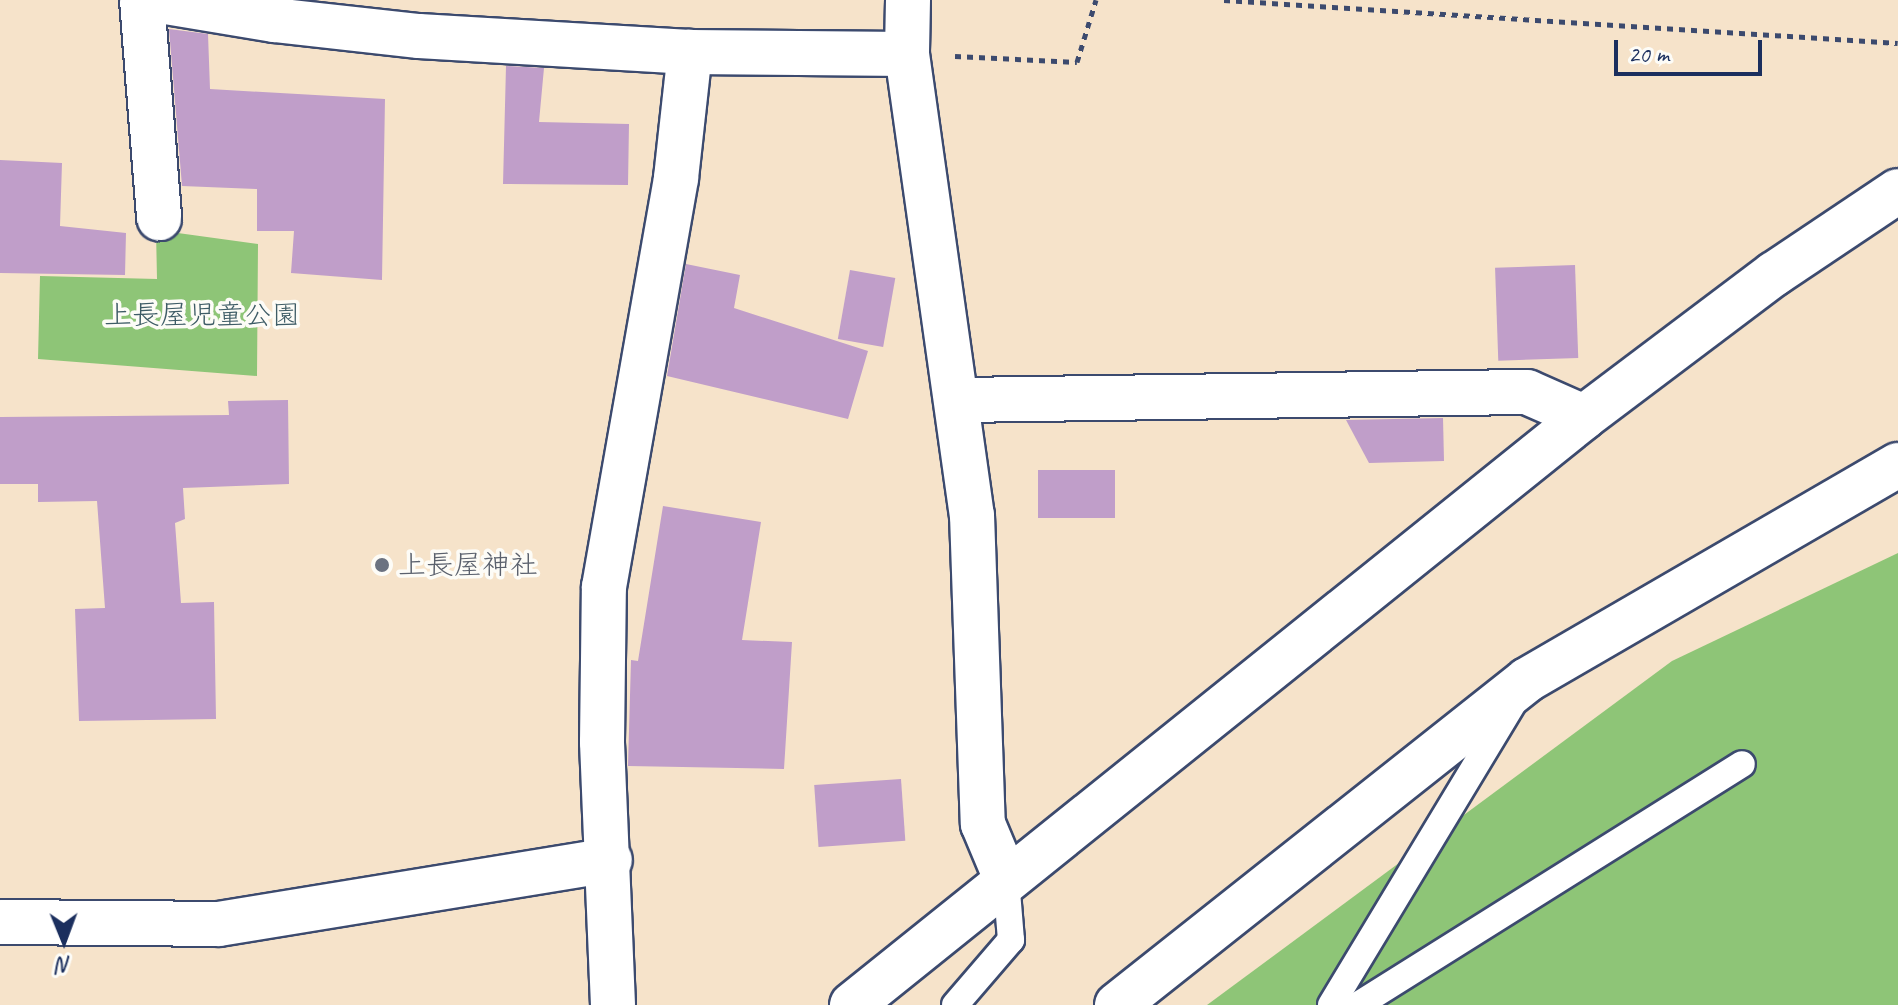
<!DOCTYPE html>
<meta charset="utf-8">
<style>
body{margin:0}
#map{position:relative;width:1898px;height:1005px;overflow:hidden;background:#f6e3ca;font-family:Caveat,"Klee One",sans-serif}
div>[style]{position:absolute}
.green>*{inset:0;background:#8ec577}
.building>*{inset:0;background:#c09ec9;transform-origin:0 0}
.path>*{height:5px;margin-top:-2.5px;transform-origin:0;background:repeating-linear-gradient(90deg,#3c4a6e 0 6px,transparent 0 12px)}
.roads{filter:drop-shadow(2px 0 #3c4a6e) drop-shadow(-2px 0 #3c4a6e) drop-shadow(0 2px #3c4a6e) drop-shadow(0 -2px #3c4a6e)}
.lane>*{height:26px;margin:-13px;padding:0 13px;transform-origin:13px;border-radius:13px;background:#fff}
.street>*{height:44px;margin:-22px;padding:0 22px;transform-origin:22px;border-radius:22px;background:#fff}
.dots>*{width:22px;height:22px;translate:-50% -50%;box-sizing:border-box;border:4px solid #fdfcf7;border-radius:50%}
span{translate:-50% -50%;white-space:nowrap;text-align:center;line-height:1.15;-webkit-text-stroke:7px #fdfcf7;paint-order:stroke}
.park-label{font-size:28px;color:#3e5c66}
.worship-label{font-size:28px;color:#5b616d}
.left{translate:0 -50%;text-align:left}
.north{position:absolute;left:24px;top:901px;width:80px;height:80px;-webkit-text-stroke:6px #fdfcf7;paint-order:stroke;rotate:179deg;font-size:22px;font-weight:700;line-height:32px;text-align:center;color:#1b2f5e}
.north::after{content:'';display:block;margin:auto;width:28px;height:36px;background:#1b2f5e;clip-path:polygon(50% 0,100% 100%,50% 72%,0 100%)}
.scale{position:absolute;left:1614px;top:40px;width:148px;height:36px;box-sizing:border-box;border:4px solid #1b2f5e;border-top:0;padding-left:10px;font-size:24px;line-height:28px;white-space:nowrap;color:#1b2f5e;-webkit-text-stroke:6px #fdfcf7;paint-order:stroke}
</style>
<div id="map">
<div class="green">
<div style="clip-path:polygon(156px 230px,258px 244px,257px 376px,38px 359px,40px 276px,157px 279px)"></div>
<div style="clip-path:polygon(1898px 553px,1898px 1005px,1207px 1005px,1672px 661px)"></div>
</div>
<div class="building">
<div style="clip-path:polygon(169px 29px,208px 34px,210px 89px,385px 99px,382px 280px,291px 273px,294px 231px,257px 231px,257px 189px,182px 186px)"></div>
<div style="clip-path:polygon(506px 66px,544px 68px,539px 122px,629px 124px,628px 185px,503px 184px)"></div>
<div style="clip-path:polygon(0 160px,62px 163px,60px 226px,126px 233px,125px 275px,0 273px)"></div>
<div style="clip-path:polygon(686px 264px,740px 275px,734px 308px,868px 351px,848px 419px,667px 376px)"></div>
<div style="left:1575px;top:265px;width:93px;height:80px;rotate:88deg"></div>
<div style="left:850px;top:270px;width:46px;height:70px;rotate:10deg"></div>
<div style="clip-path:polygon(288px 400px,289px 484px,183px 488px,185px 519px,175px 523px,181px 603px,214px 602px,216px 719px,79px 721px,75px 609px,105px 608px,97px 501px,38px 502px,38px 484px,0 484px,0 417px,229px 415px,228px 401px)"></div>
<div style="clip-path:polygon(1443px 418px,1444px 461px,1369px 463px,1346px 420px)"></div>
<div style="left:1038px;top:470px;width:77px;height:48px"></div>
<div style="clip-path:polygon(663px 506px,761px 522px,742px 640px,792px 642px,784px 769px,628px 766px,631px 660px,638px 661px)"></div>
<div style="left:901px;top:779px;width:62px;height:87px;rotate:86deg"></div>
</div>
<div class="path">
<div style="left:1224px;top:0;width:675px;rotate:3.65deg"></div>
<div style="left:955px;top:56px;width:122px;rotate:2.8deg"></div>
<div style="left:1077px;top:62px;width:65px;rotate:-73deg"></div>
</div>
<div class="roads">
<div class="lane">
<div style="left:955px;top:1005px;width:86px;rotate:-49.3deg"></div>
<div style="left:1011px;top:940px;width:61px;rotate:-94.7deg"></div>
<div style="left:1331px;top:1005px;width:353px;rotate:-58.9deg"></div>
<div style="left:1358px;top:1005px;width:453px;rotate:-32.1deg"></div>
</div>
<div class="street">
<div style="left:142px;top:0;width:219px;rotate:85.5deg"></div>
<div style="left:154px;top:0;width:122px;rotate:9.5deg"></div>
<div style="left:274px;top:20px;width:146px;rotate:6.3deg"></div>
<div style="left:419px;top:36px;width:271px;rotate:3.4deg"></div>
<div style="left:690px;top:52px;width:217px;rotate:0.5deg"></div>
<div style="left:908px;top:0;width:54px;rotate:91.1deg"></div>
<div style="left:907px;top:54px;width:466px;rotate:82deg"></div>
<div style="left:972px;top:515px;width:309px;rotate:88deg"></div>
<div style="left:983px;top:824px;width:60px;rotate:67.3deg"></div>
<div style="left:959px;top:400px;width:568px;rotate:-0.81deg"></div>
<div style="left:1527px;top:392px;width:62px;rotate:23.7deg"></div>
<div style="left:0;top:922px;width:219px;rotate:0.5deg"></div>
<div style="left:219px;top:924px;width:396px;rotate:-9.3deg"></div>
<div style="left:613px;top:1005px;width:263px;rotate:-92.4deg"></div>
<div style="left:602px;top:742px;width:155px;rotate:-89.3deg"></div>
<div style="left:604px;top:587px;width:415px;rotate:-80deg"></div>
<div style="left:676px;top:178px;width:127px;rotate:-83.7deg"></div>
<div style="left:852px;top:1005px;width:939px;rotate:-38.77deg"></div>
<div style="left:1584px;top:417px;width:238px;rotate:-37deg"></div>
<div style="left:1774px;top:274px;width:149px;rotate:-33.8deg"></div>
<div style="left:1117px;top:1005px;width:523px;rotate:-38.4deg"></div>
<div style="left:1527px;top:680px;width:429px;rotate:-30.1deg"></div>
</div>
</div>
<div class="dots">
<div style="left:382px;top:565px;background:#6b7280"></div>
</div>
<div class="park-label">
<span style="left:202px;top:315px">上長屋児童公園</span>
</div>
<div class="worship-label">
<span class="left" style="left:398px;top:565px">上長屋神社</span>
</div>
<div class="north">N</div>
<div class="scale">20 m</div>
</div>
